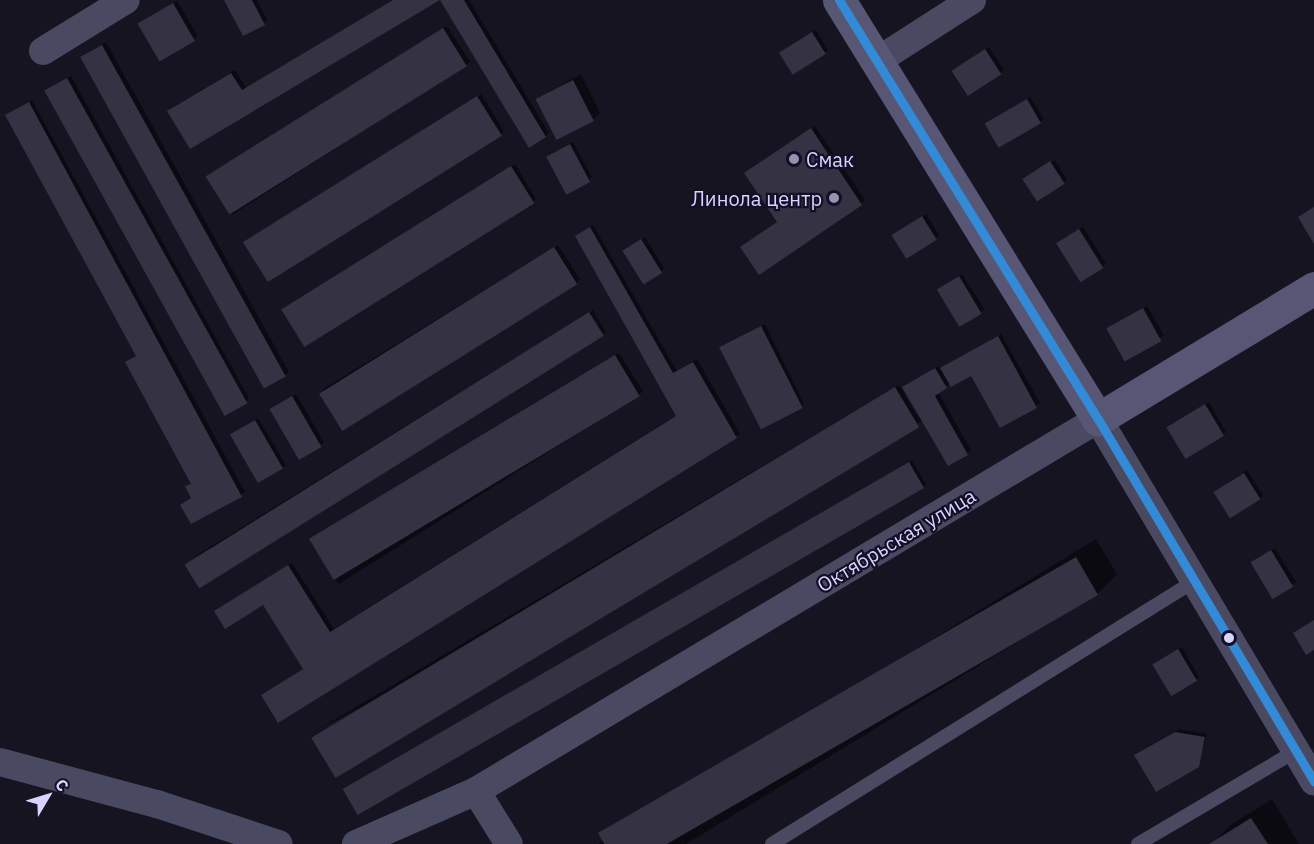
<!DOCTYPE html>
<meta charset="utf-8">
<style>
body{margin:0}
#map{position:relative;width:1314px;height:844px;overflow:hidden;background:#161421;font-family:"IBM Plex Sans",sans-serif}
div>[style]{position:absolute}
.shadow>*{inset:0;background:#0007;transform-origin:0 0}
.building>*{inset:0;background:#343243;transform-origin:0 0}
.service>*{height:14px;margin:-7px;padding:0 7px;transform-origin:7px;border-radius:7px;background:#4a4962}
.minor>*{height:28px;margin:-14px;padding:0 14px;transform-origin:14px;border-radius:14px;background:#4a4962}
.secondary>*{height:33px;margin:-16.5px;padding:0 16.5px;transform-origin:16.5px;border-radius:16.5px;background:#575674}
.bus-1>*{height:9px;margin:-4.5px;padding:0 4.5px;transform-origin:4.5px;border-radius:4.5px;background:#338bd7}
.dots>*{width:16px;height:16px;translate:-50% -50%;box-sizing:border-box;border:3px solid #130f26;border-radius:50%}
span{translate:-50% -50%;white-space:nowrap;text-align:center;line-height:1.15;-webkit-text-stroke:4.5px #130f26;paint-order:stroke}
.poi-label{font-size:20px;color:#d9d4ff}
.left{translate:0 -50%;text-align:left}
.right{translate:-100% -50%;text-align:right}
.street-label{font-size:20px;color:#d9d4ff}
.north{position:absolute;left:18px;top:766px;width:60px;height:60px;-webkit-text-stroke:4px #130f26;paint-order:stroke;rotate:52deg;font-size:16px;font-weight:700;line-height:24px;text-align:center;color:#d9d4ff}
.north::after{content:'';display:block;margin:auto;width:21px;height:27px;background:#d9d4ff;clip-path:polygon(50% 0,100% 100%,50% 72%,0 100%)}
</style>
<div id="map">
<div class="shadow">
<div style="clip-path:polygon(226px 0,257px 0,267px 20px,264px 23px)"></div>
<div style="clip-path:polygon(393px 0,438px 0,191px 147px,169px 111px,173px 107px,235px 70px,246px 88px)"></div>
<div style="clip-path:polygon(442px 0,469px 0,549px 133px,546px 136px,529px 146px)"></div>
<div style="left:177px;top:1px;width:41px;height:44px;rotate:59deg"></div>
<div style="clip-path:polygon(447px 26px,470px 62px,466px 65px,232px 215px,213px 175px)"></div>
<div style="clip-path:polygon(816px 30px,828px 50px,825px 53px,785px 49px)"></div>
<div style="clip-path:polygon(106px 42px,289px 372px,285px 375px,82px 57px)"></div>
<div style="clip-path:polygon(989px 47px,1004px 70px,1000px 73px,953px 71px)"></div>
<div style="clip-path:polygon(581px 74px,600px 113px,593px 120px,537px 99px)"></div>
<div style="clip-path:polygon(71px 76px,249px 398px,246px 402px,47px 91px)"></div>
<div style="clip-path:polygon(481px 94px,504px 131px,501px 135px,248px 240px)"></div>
<div style="clip-path:polygon(1030px 97px,1044px 119px,1040px 122px,987px 125px)"></div>
<div style="clip-path:polygon(32px 100px,245px 492px,192px 522px,182px 505px,192px 498px,187px 487px,192px 483px,127px 362px,137px 355px,7px 115px)"></div>
<div style="clip-path:polygon(815px 126px,865px 200px,759px 273px,741px 247px,778px 221px,749px 170px)"></div>
<div style="clip-path:polygon(573px 142px,592px 177px,589px 180px,548px 157px)"></div>
<div style="clip-path:polygon(1055px 160px,1067px 180px,1064px 183px,1025px 179px)"></div>
<div style="clip-path:polygon(515px 164px,536px 199px,533px 202px,287px 307px)"></div>
<div style="clip-path:polygon(926px 214px,939px 235px,936px 238px,893px 235px)"></div>
<div style="clip-path:polygon(593px 225px,677px 371px,697px 359px,740px 434px,266px 692px,304px 668px,264px 603px,219px 608px,292px 563px,334px 629px,677px 415px,577px 236px)"></div>
<div style="clip-path:polygon(1083px 227px,1106px 264px,1102px 267px,1061px 241px)"></div>
<div style="clip-path:polygon(645px 237px,664px 268px,661px 272px,627px 248px)"></div>
<div style="clip-path:polygon(558px 245px,580px 279px,577px 283px,341px 427px,323px 389px)"></div>
<div style="clip-path:polygon(962px 274px,985px 310px,961px 325px,942px 286px)"></div>
<div style="left:1147px;top:306px;width:34px;height:40px;rotate:60deg"></div>
<div style="clip-path:polygon(593px 310px,606px 332px,603px 335px,189px 560px)"></div>
<div style="clip-path:polygon(765px 324px,804px 404px,801px 407px,721px 347px)"></div>
<div style="clip-path:polygon(1001px 334px,1040px 403px,1001px 426px,971px 374px,950px 383px,938px 392px,971px 450px,967px 454px,948px 464px,923px 420px,315px 731px,899px 385px,919px 419px,908px 384px,939px 366px,941px 370px)"></div>
<div style="clip-path:polygon(619px 353px,643px 391px,639px 395px,339px 584px,314px 546px,318px 543px)"></div>
<div style="clip-path:polygon(296px 394px,324px 442px,321px 445px,275px 406px)"></div>
<div style="clip-path:polygon(1209px 402px,1226px 432px,1223px 435px,1171px 424px)"></div>
<div style="clip-path:polygon(258px 418px,286px 465px,282px 468px,232px 435px)"></div>
<div style="clip-path:polygon(912px 460px,926px 484px,923px 487px,350px 798px)"></div>
<div style="clip-path:polygon(1247px 470px,1263px 495px,1260px 498px,1215px 492px)"></div>
<div style="clip-path:polygon(1096px 539px,1117px 574px,1098px 593px,686px 844px,598px 844px)"></div>
<div style="clip-path:polygon(1275px 548px,1296px 582px,1273px 597px,1255px 559px)"></div>
<div style="clip-path:polygon(1182px 647px,1199px 677px,1196px 680px,1158px 661px)"></div>
<div style="clip-path:polygon(1179px 729px,1207px 734px,1198px 766px,1139px 752px)"></div>
<div style="clip-path:polygon(1272px 799px,1299px 844px,1212px 844px,1232px 824px)"></div>
</div>
<div class="building">
<div style="clip-path:polygon(224px 0,252px 0,265px 25px,243px 36px)"></div>
<div style="clip-path:polygon(393px 0,464px 0,546px 137px,529px 148px,440px 0,190px 149px,167px 111px,231px 73px,242px 90px)"></div>
<div style="left:173px;top:3px;width:44px;height:41px;rotate:60deg"></div>
<div style="left:443px;top:28px;width:45px;height:280px;rotate:58deg"></div>
<div style="left:812px;top:32px;width:26px;height:39px;rotate:58deg"></div>
<div style="left:102px;top:45px;width:379px;height:25px;rotate:61deg"></div>
<div style="left:985px;top:49px;width:30px;height:40px;rotate:57deg"></div>
<div style="left:67px;top:78px;width:372px;height:26px;rotate:61deg"></div>
<div style="left:573px;top:80px;width:46px;height:42px;rotate:63deg"></div>
<div style="left:477px;top:96px;width:47px;height:276px;rotate:58deg"></div>
<div style="left:1027px;top:99px;width:28px;height:49px;rotate:60deg"></div>
<div style="clip-path:polygon(29px 102px,242px 497px,191px 524px,180px 505px,191px 498px,185px 486px,191px 484px,125px 362px,136px 356px,5px 115px)"></div>
<div style="clip-path:polygon(811px 128px,862px 205px,759px 275px,740px 247px,777px 222px,744px 173px)"></div>
<div style="left:570px;top:144px;width:43px;height:27px;rotate:62deg"></div>
<div style="left:1050px;top:161px;width:27px;height:33px;rotate:57deg"></div>
<div style="left:511px;top:166px;width:44px;height:271px;rotate:58deg"></div>
<div style="clip-path:polygon(1314px 207px,1314px 244px,1298px 217px)"></div>
<div style="left:922px;top:216px;width:28px;height:36px;rotate:58deg"></div>
<div style="clip-path:polygon(590px 227px,673px 373px,693px 362px,737px 438px,278px 723px,261px 695px,303px 669px,263px 605px,225px 629px,214px 611px,288px 565px,330px 632px,676px 416px,575px 236px)"></div>
<div style="left:1079px;top:229px;width:46px;height:27px;rotate:58deg"></div>
<div style="left:641px;top:239px;width:40px;height:22px;rotate:58deg"></div>
<div style="left:554px;top:247px;width:44px;height:277px;rotate:58deg"></div>
<div style="left:959px;top:276px;width:44px;height:26px;rotate:59deg"></div>
<div style="left:1143px;top:308px;width:38px;height:42px;rotate:61deg"></div>
<div style="left:589px;top:312px;width:28px;height:477px;rotate:58deg"></div>
<div style="left:761px;top:326px;width:92px;height:47px;rotate:63deg"></div>
<div style="clip-path:polygon(998px 336px,1037px 408px,1000px 428px,971px 376px,951px 387px,940px 368px)"></div>
<div style="left:615px;top:355px;width:48px;height:357px;rotate:59deg"></div>
<div style="clip-path:polygon(935px 368px,947px 388px,935px 396px,968px 455px,948px 466px,902px 387px)"></div>
<div style="left:895px;top:387px;width:47px;height:681px;rotate:59deg"></div>
<div style="left:292px;top:396px;width:59px;height:26px;rotate:60deg"></div>
<div style="left:1205px;top:404px;width:37px;height:45px;rotate:59deg"></div>
<div style="left:255px;top:420px;width:56px;height:29px;rotate:60deg"></div>
<div style="left:909px;top:462px;width:30px;height:654px;rotate:60deg"></div>
<div style="left:1244px;top:473px;width:31px;height:36px;rotate:58deg"></div>
<div style="left:1271px;top:550px;width:43px;height:24px;rotate:59deg"></div>
<div style="left:1076px;top:557px;width:44px;height:552px;rotate:60deg"></div>
<div style="clip-path:polygon(1314px 620px,1314px 650px,1306px 655px,1293px 633px)"></div>
<div style="left:1178px;top:649px;width:37px;height:30px;rotate:59deg"></div>
<div style="clip-path:polygon(1175px 732px,1205px 737px,1199px 767px,1156px 792px,1134px 755px)"></div>
<div style="clip-path:polygon(1251px 818px,1268px 844px,1209px 844px)"></div>
</div>
<div class="service">
<div style="left:772px;top:844px;width:497px;rotate:-31.9deg"></div>
<div style="left:1138px;top:844px;width:183px;rotate:-30.5deg"></div>
</div>
<div class="minor">
<div style="left:43px;top:51px;width:97px;rotate:-31.6deg"></div>
<div style="left:877px;top:61px;width:113px;rotate:-32.7deg"></div>
<div style="left:0;top:762px;width:163px;rotate:15deg"></div>
<div style="left:157px;top:804px;width:128px;rotate:18.2deg"></div>
<div style="left:476px;top:791px;width:62px;rotate:58.1deg"></div>
<div style="left:356px;top:844px;width:131px;rotate:-23.8deg"></div>
<div style="left:476px;top:791px;width:725px;rotate:-30.88deg"></div>
<div style="left:1098px;top:419px;width:422px;rotate:59.2deg"></div>
</div>
<div class="secondary">
<div style="left:839px;top:0;width:493px;rotate:58.3deg"></div>
<div style="left:1098px;top:419px;width:253px;rotate:-31.2deg"></div>
</div>
<div class="bus-1">
<div style="left:839px;top:0;width:493px;rotate:58.3deg"></div>
<div style="left:1098px;top:419px;width:422px;rotate:59.2deg"></div>
</div>
<div class="dots">
<div style="left:794px;top:159px;background:#9591b1"></div>
<div style="left:834px;top:198px;background:#9591b1"></div>
<div style="left:1229px;top:638px;background:#d9d4ff"></div>
</div>
<div class="poi-label">
<span class="left" style="left:806px;top:159px">Смак</span>
<span class="right" style="left:822px;top:198px">Линола центр</span>
</div>
<div class="street-label">
<span style="left:896px;top:540px;rotate:-31deg">Октябрьская улица</span>
</div>
<div class="north">С</div>
</div>
